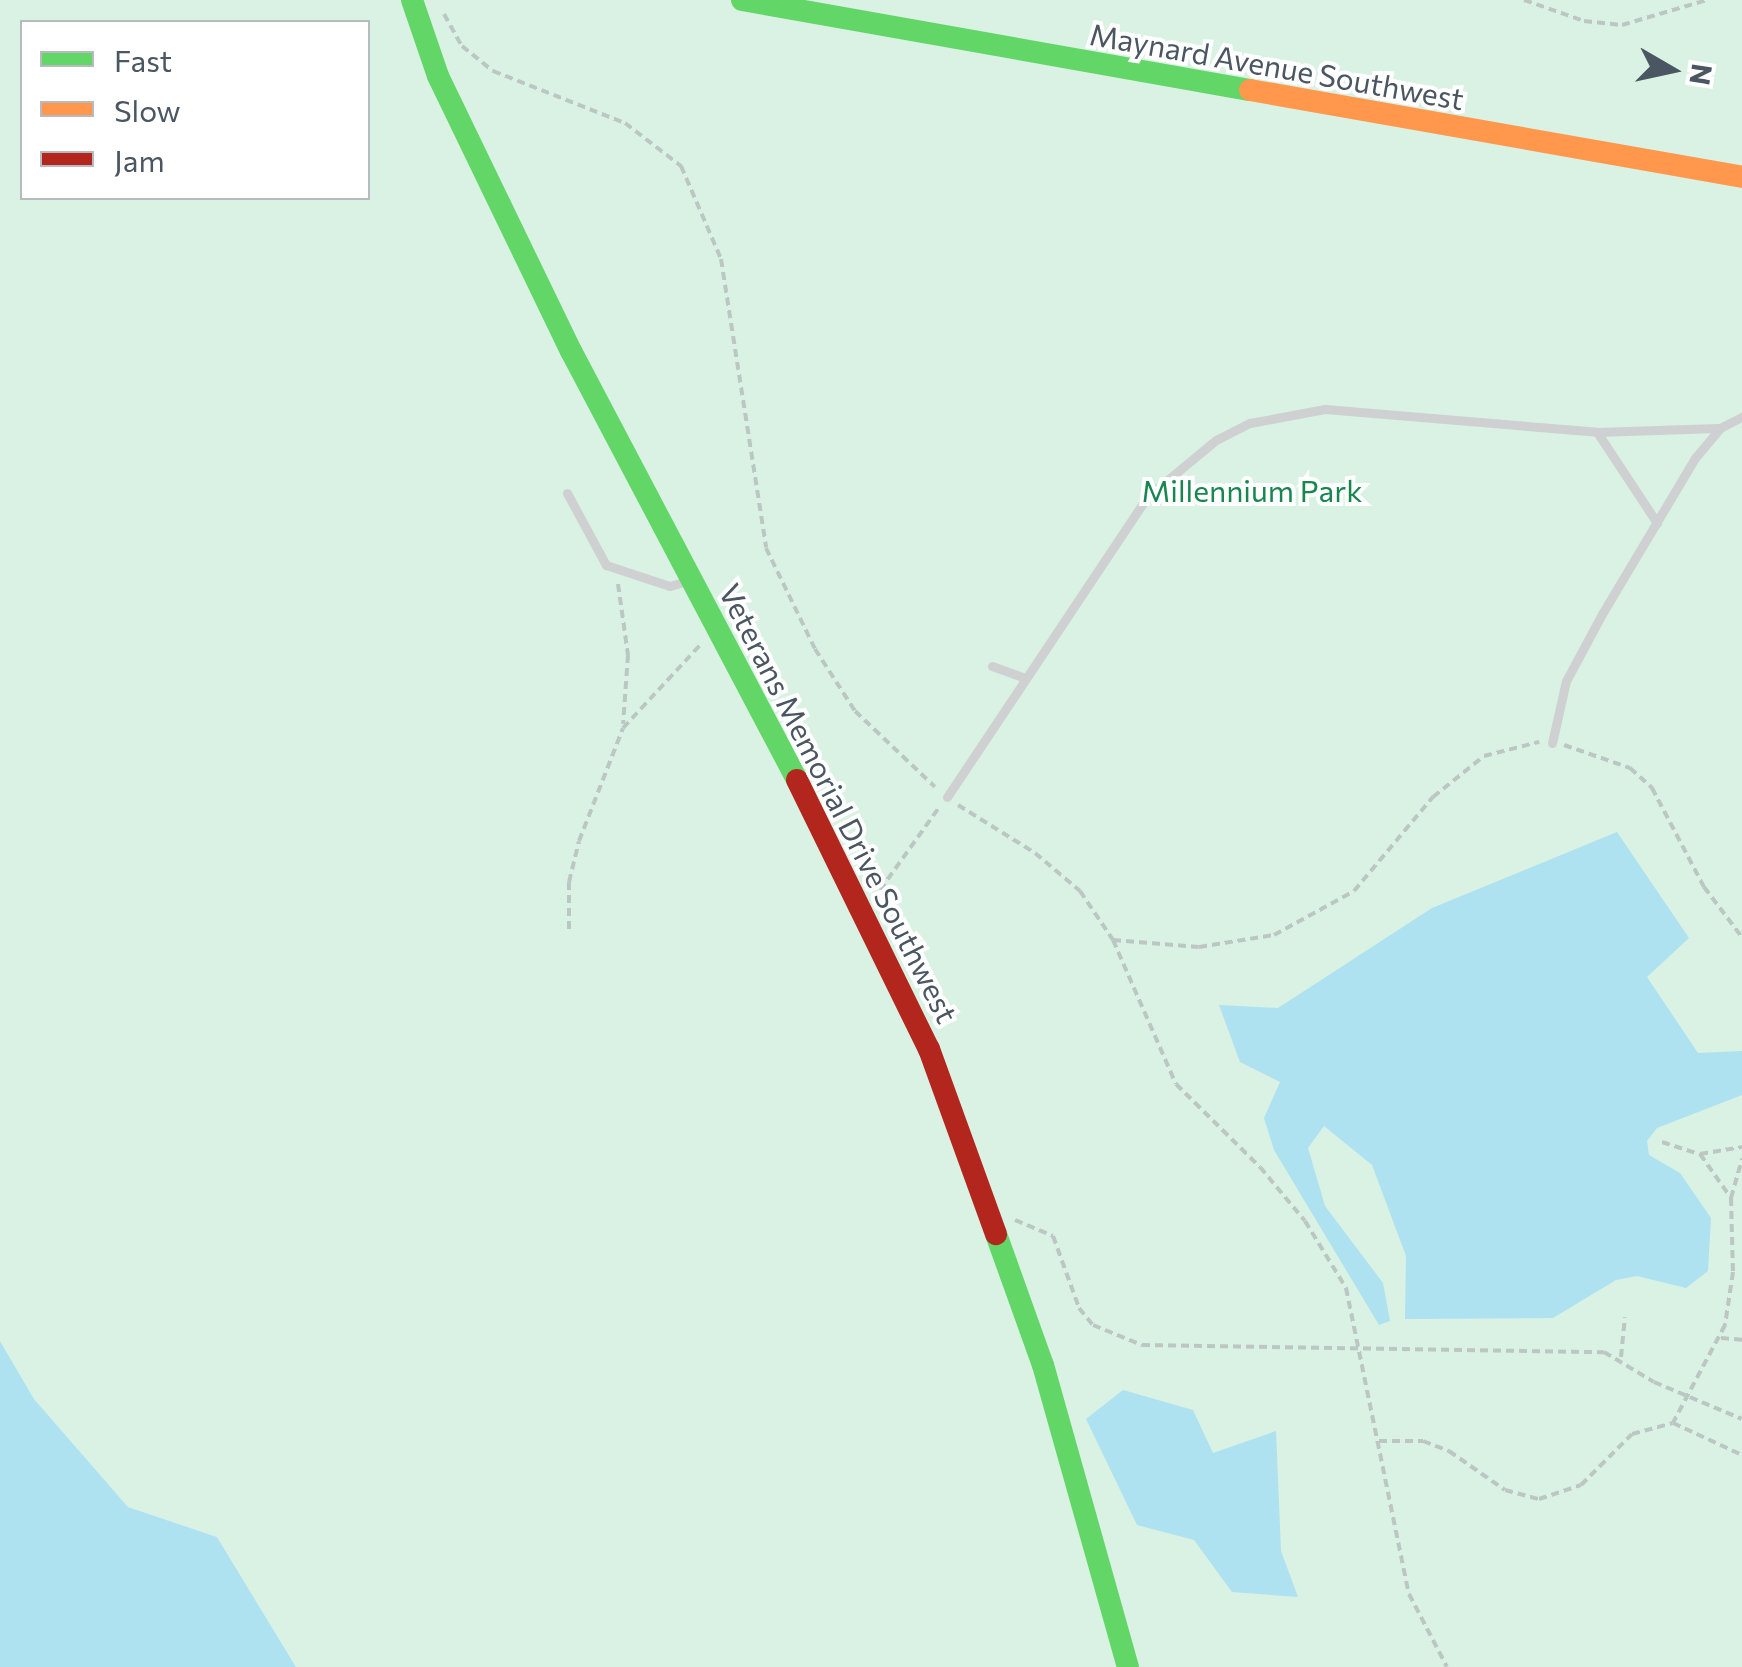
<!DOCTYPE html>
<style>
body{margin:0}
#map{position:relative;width:1742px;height:1667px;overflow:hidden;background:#f4f4f4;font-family:Commissioner,sans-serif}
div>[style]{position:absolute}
.green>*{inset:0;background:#d9f2e3}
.water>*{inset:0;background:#aee2f0}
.path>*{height:4px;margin-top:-2px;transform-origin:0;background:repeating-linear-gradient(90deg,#bcc7c4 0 8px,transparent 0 13px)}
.lane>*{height:9px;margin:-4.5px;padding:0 4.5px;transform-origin:4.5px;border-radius:4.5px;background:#ced0d2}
.fast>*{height:22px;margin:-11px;padding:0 11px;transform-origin:11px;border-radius:11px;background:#63d668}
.slow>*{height:22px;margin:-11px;padding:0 11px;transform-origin:11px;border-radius:11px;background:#ff974d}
.jam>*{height:22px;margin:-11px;padding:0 11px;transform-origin:11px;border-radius:11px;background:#b3261e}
.path-bridge>*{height:4px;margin-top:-2px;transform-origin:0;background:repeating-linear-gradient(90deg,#bcc7c4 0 8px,transparent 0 13px)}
span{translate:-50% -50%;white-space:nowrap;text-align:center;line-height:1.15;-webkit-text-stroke:8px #fff;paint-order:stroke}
.street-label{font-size:30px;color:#4a5661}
.park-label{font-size:30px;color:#17864f}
.legend{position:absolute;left:20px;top:20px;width:350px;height:180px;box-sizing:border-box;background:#fff;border:2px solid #b7bbc0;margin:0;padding:12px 18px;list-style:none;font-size:30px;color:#4a5661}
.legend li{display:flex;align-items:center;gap:20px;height:50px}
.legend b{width:50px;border:2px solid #b7bbc0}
.north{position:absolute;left:1622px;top:20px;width:100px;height:100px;-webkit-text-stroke:8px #fff;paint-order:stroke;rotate:99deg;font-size:28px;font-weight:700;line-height:40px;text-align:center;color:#4a5661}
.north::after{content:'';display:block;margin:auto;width:35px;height:45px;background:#4a5661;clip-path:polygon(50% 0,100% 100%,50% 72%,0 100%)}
</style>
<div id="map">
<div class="green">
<div style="clip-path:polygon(evenodd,0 0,1742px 0,1742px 1667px,296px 1667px,217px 1537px,128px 1507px,34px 1399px,0 1341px,0 0,22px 22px,368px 22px,368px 198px,22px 198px,22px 22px)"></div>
</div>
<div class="water">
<div style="clip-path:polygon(1617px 832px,1689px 938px,1647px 977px,1698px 1053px,1742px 1051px,1742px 1095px,1657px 1128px,1647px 1141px,1649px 1155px,1680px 1173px,1711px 1218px,1708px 1271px,1686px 1288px,1637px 1276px,1616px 1280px,1553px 1318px,1405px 1319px,1406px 1256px,1372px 1165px,1324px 1126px,1308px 1148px,1325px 1206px,1383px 1283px,1390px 1321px,1379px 1325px,1274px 1150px,1264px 1118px,1280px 1082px,1240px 1062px,1219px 1005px,1278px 1008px,1432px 908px)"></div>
<div style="clip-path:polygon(0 1341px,34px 1399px,128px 1507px,217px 1537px,296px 1667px,0 1667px)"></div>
<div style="clip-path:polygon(1123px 1390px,1193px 1410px,1213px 1453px,1276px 1431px,1281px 1551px,1298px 1597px,1232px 1592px,1194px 1540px,1137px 1525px,1086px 1419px)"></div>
</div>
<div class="path">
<div style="left:1524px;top:0;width:64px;rotate:19.3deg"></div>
<div style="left:1584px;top:21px;width:38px;rotate:6deg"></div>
<div style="left:1622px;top:25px;width:89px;rotate:-16.4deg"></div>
<div style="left:444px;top:14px;width:37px;rotate:61deg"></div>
<div style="left:462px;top:46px;width:40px;rotate:39deg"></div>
<div style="left:493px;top:71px;width:142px;rotate:21.5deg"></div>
<div style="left:625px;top:123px;width:71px;rotate:37.5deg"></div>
<div style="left:681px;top:166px;width:101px;rotate:66.7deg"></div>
<div style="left:721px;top:259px;width:292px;rotate:81.1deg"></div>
<div style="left:766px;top:548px;width:112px;rotate:64.1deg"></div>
<div style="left:815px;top:649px;width:74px;rotate:57.2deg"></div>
<div style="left:855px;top:711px;width:110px;rotate:43.5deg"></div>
<div style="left:618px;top:584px;width:72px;rotate:82deg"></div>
<div style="left:628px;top:655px;width:69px;rotate:94.1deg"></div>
<div style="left:1564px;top:745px;width:70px;rotate:19.2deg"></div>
<div style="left:1630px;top:768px;width:30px;rotate:42deg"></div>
<div style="left:1652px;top:788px;width:112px;rotate:62.3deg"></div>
<div style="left:1704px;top:887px;width:63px;rotate:52.8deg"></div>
<div style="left:958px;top:805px;width:91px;rotate:31.9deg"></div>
<div style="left:1035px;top:853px;width:59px;rotate:40.2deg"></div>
<div style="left:1080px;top:891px;width:59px;rotate:56deg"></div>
<div style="left:1113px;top:940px;width:157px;rotate:66.4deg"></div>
<div style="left:1176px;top:1084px;width:118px;rotate:44.7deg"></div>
<div style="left:1260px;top:1167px;width:70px;rotate:50.2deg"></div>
<div style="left:1305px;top:1221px;width:79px;rotate:58.5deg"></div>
<div style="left:1346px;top:1288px;width:312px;rotate:78.4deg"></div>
<div style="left:1409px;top:1594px;width:82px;rotate:62.5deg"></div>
<div style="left:880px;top:890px;width:100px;rotate:-54.4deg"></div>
<div style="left:569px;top:929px;width:47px;rotate:-90deg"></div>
<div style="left:569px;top:882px;width:42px;rotate:-76.3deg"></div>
<div style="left:579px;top:841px;width:121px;rotate:-68.7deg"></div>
<div style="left:623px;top:728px;width:115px;rotate:-47.1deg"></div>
<div style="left:1113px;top:940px;width:86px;rotate:4.7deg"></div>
<div style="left:1199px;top:947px;width:76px;rotate:-9.1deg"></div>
<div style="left:1274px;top:935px;width:91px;rotate:-28.8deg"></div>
<div style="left:1354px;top:891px;width:123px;rotate:-50deg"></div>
<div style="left:1433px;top:797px;width:65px;rotate:-38.8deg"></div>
<div style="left:1484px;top:756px;width:57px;rotate:-14.3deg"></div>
<div style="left:1662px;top:1142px;width:40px;rotate:18deg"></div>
<div style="left:1700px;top:1154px;width:43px;rotate:-9.5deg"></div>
<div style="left:1700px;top:1154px;width:54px;rotate:54.8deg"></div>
<div style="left:1731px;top:1198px;width:41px;rotate:-74.2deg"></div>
<div style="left:1731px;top:1198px;width:74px;rotate:88.5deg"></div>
<div style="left:1733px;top:1272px;width:54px;rotate:98.6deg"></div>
<div style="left:1725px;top:1325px;width:111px;rotate:118deg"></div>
<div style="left:1673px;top:1423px;width:76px;rotate:24.9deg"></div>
<div style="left:1015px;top:1220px;width:41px;rotate:22.8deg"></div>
<div style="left:1053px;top:1236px;width:77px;rotate:70.1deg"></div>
<div style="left:1079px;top:1308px;width:22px;rotate:51deg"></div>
<div style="left:1093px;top:1325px;width:53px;rotate:22.2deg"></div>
<div style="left:1142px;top:1345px;width:462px;rotate:0.9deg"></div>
<div style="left:1604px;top:1352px;width:58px;rotate:31deg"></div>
<div style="left:1721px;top:1338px;width:21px;rotate:5deg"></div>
<div style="left:1621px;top:1357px;width:40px;rotate:-84.3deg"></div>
<div style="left:1379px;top:1441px;width:44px"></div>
<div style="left:1423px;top:1441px;width:28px;rotate:21deg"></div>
<div style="left:1449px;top:1451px;width:68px;rotate:34.9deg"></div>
<div style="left:1505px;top:1490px;width:35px;rotate:15deg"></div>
<div style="left:1539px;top:1499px;width:44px;rotate:-18.4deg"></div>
<div style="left:1581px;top:1485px;width:72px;rotate:-45deg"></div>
<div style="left:1632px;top:1434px;width:42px;rotate:-15deg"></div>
</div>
<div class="lane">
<div style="left:567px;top:493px;width:82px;rotate:61.6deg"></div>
<div style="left:606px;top:565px;width:67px;rotate:18.2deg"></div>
<div style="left:670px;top:586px;width:17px;rotate:-17deg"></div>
<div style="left:1657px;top:523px;width:109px;rotate:-123.4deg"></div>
<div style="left:1597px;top:432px;width:121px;rotate:-1.9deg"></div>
<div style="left:992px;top:666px;width:33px;rotate:20deg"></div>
<div style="left:1552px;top:743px;width:64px;rotate:-77.3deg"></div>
<div style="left:1566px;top:681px;width:76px;rotate:-61.8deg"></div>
<div style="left:1602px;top:614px;width:182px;rotate:-59.2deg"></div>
<div style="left:1695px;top:458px;width:39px;rotate:-50deg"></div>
<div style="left:1720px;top:428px;width:25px;rotate:-27deg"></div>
<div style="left:947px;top:797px;width:361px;rotate:-56.3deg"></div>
<div style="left:1147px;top:497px;width:89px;rotate:-39.6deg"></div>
<div style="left:1216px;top:440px;width:38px;rotate:-27deg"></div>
<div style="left:1250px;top:423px;width:76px;rotate:-10.6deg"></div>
<div style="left:1325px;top:409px;width:273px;rotate:4.8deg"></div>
</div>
<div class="fast">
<div style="left:412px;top:0;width:80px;rotate:71.1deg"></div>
<div style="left:438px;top:76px;width:305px;rotate:64.2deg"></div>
<div style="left:571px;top:351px;width:485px;rotate:62.2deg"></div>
<div style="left:742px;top:0;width:516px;rotate:10.05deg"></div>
<div style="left:996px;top:1234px;width:139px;rotate:70.3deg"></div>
<div style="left:1043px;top:1365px;width:314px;rotate:74.3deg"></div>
</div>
<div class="slow">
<div style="left:1250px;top:90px;width:500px;rotate:10deg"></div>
</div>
<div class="jam">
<div style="left:797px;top:780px;width:300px;rotate:63.9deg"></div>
<div style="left:929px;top:1049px;width:197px;rotate:70.1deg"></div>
</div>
<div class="path-bridge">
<div style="left:1654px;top:1382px;width:95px;rotate:22.8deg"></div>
</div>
<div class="street-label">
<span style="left:1277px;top:66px;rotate:10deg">Maynard Avenue Southwest</span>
<span style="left:839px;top:803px;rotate:63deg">Veterans Memorial Drive Southwest</span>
</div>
<div class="park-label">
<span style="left:1252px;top:490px">Millennium Park</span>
</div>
<ul class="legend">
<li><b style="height:12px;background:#63d668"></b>Fast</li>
<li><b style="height:12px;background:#ff974d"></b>Slow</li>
<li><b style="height:12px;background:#b3261e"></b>Jam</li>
</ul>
<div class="north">N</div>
</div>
